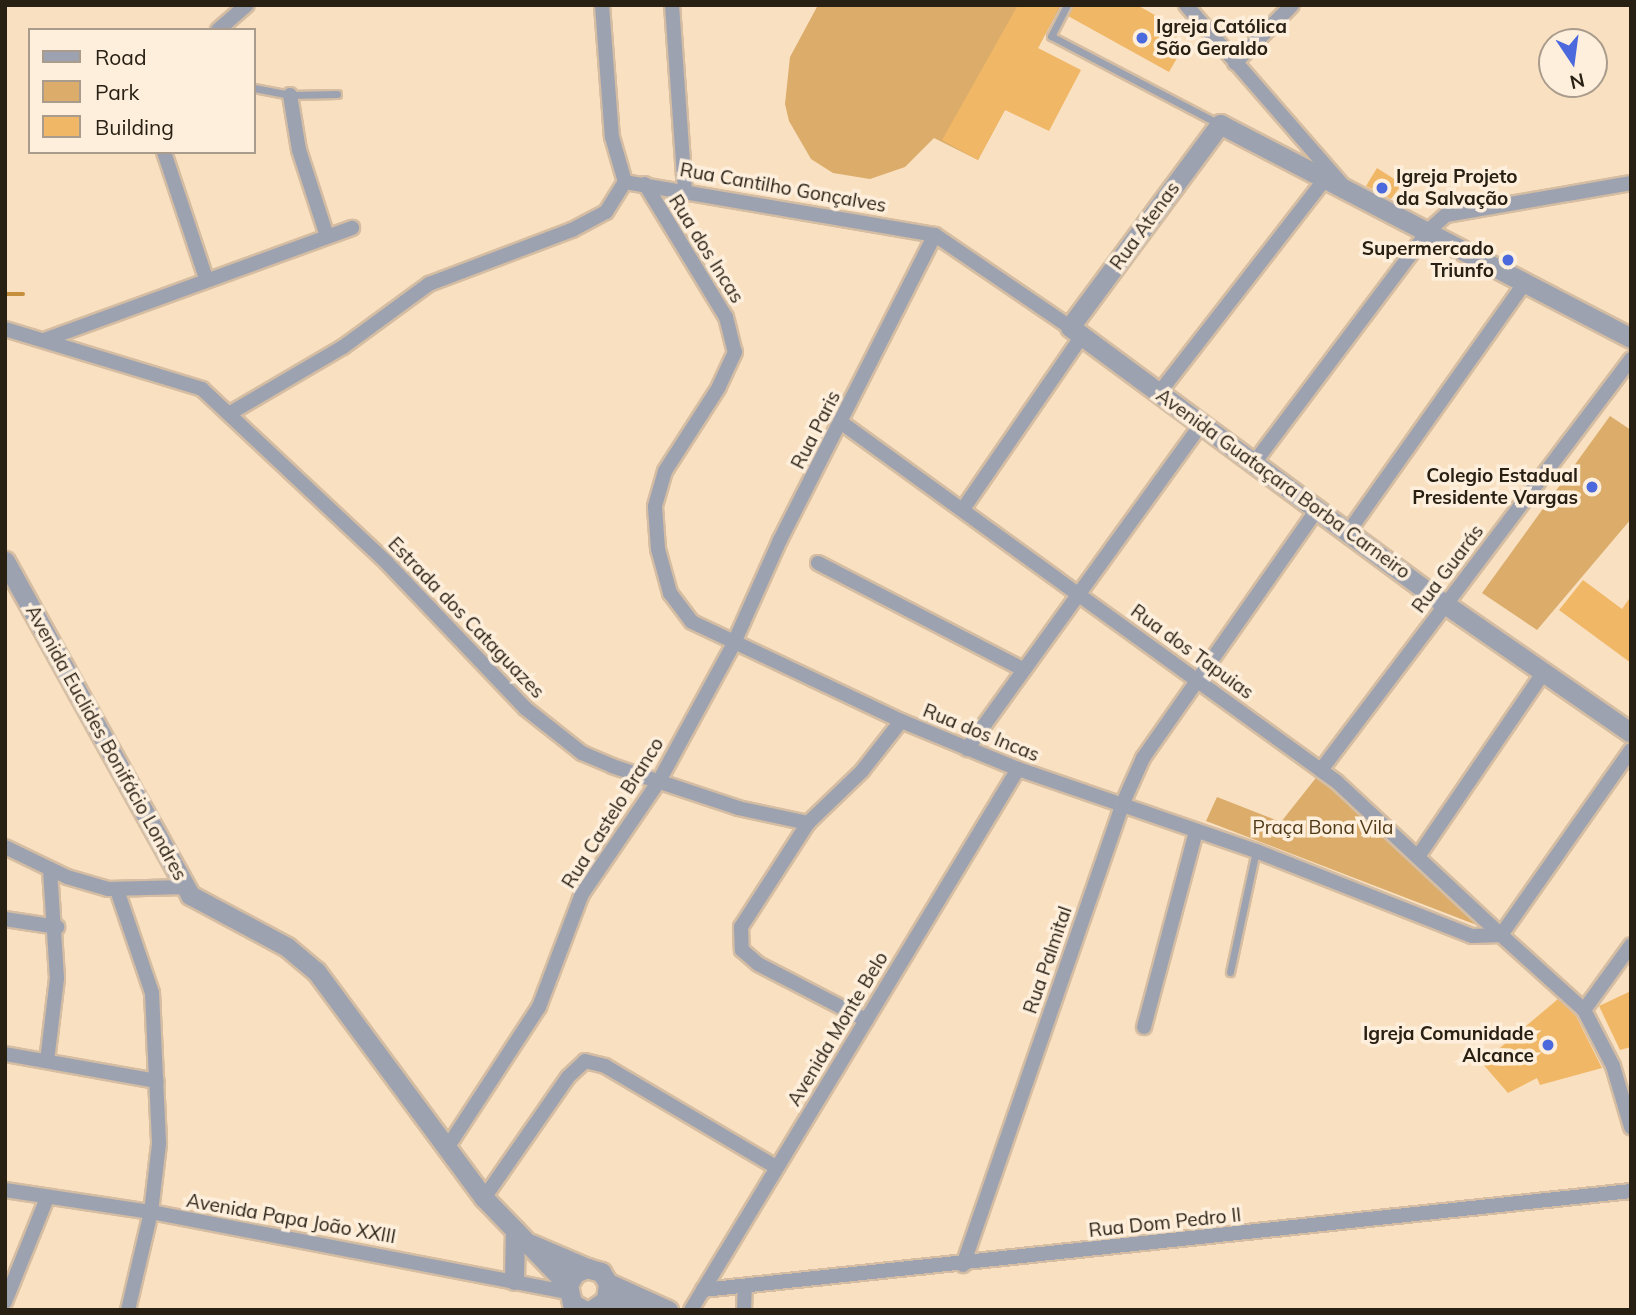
<!DOCTYPE html>
<meta charset="utf-8">
<style>
body{margin:0}
#map{position:relative;width:1636px;height:1315px;overflow:hidden;background:#f9e0c1;font-family:Mulish,sans-serif}
div>[style]{position:absolute}
.green>*{inset:0;background:#dbac6a}
.stream>*{height:4.5px;margin:-2.25px;padding:0 2.25px;transform-origin:2.25px;border-radius:2.25px;background:#c68f3d}
.building>*{inset:0;background:#f0b767}
.roads{filter:drop-shadow(2px 0 #d4bda2) drop-shadow(-2px 0 #d4bda2) drop-shadow(0 2px #d4bda2) drop-shadow(0 -2px #d4bda2)}
.service>*{height:7px;margin:-3.5px;padding:0 3.5px;transform-origin:3.5px;border-radius:3.5px;background:#9da2b1}
.minor>*{height:14px;margin:-7px;padding:0 7px;transform-origin:7px;border-radius:7px;background:#9da2b1}
.tertiary>*{height:19px;margin:-9.5px;padding:0 9.5px;transform-origin:9.5px;border-radius:9.5px;background:#9da2b1}
.dots>*{width:19px;height:19px;translate:-50% -50%;box-sizing:border-box;border:4px solid #feefdc;border-radius:50%}
span{translate:-50% -50%;white-space:nowrap;text-align:center;line-height:1.15;-webkit-text-stroke:7px #feefdc;paint-order:stroke}
.poi-label{font-size:19px;color:#292014;font-weight:700}
.left{translate:0 -50%;text-align:left}
.right{translate:-100% -50%;text-align:right}
.street-label{font-size:19px;color:#292014}
.park-label{font-size:19px;color:#513a17}
.frame{position:absolute;inset:0;border:7px solid #292014;pointer-events:none}
.legend{position:absolute;left:28px;top:28px;width:228px;height:126px;box-sizing:border-box;background:#feefdc;border:2px solid #a99c8c;margin:0;padding:9px 12px;list-style:none;font-size:21px;color:#292014}
.legend li{display:flex;align-items:center;gap:14px;height:35px}
.legend b{width:35px;border:2px solid #a99c8c}
.north{position:absolute;left:1538px;top:28px;width:70px;height:70px;box-sizing:border-box;background:#feefdc;border:2px solid #a99c8c;border-radius:50%;rotate:167deg;font-size:19px;font-weight:700;line-height:28px;text-align:center;color:#292014}
.north::after{content:'';display:block;margin:auto;width:24px;height:32px;background:#4b68dc;clip-path:polygon(50% 0,100% 100%,50% 72%,0 100%)}
</style>
<div id="map">
<div class="green">
<div style="clip-path:polygon(818px 5px,1061px 5px,978px 160px,934px 138px,905px 167px,870px 179px,833px 173px,811px 159px,789px 121px,785px 104px,790px 57px)"></div>
<div style="clip-path:polygon(1610px 416px,1631px 430px,1631px 519px,1537px 630px,1482px 593px)"></div>
<div style="clip-path:polygon(1319px 774px,1487px 929px,1206px 821px,1217px 797px,1281px 822px)"></div>
</div>
<div class="stream">
<div style="left:5px;top:294px;width:18px"></div>
</div>
<div class="building">
<div style="clip-path:polygon(1018px 5px,1060px 5px,1038px 48px,1081px 70px,1049px 131px,1005px 110px,978px 160px,942px 140px)"></div>
<div style="clip-path:polygon(1073px 5px,1137px 5px,1178px 28px,1175px 50px,1180px 53px,1169px 72px,1068px 16px)"></div>
<div style="clip-path:polygon(1377px 168px,1402px 184px,1391px 199px,1366px 186px)"></div>
<div style="clip-path:polygon(1583px 580px,1622px 609px,1631px 596px,1631px 663px,1559px 610px)"></div>
<div style="clip-path:polygon(1631px 991px,1631px 1047px,1620px 1050px,1599px 1006px)"></div>
<div style="clip-path:polygon(1558px 999px,1576px 1016px,1602px 1068px,1540px 1085px,1537px 1078px,1508px 1093px,1482px 1063px)"></div>
</div>
<div class="roads">
<div class="service">
<div style="left:1067px;top:5px;width:35px;rotate:117deg"></div>
<div style="left:1051px;top:36px;width:190px;rotate:27.6deg"></div>
<div style="left:254px;top:88px;width:37px;rotate:11deg"></div>
<div style="left:290px;top:95px;width:47px;rotate:-1.2deg"></div>
<div style="left:1230px;top:972px;width:124px;rotate:-77.9deg"></div>
</div>
<div class="minor">
<div style="left:602px;top:5px;width:132px;rotate:85.7deg"></div>
<div style="left:612px;top:137px;width:47px;rotate:73.9deg"></div>
<div style="left:672px;top:5px;width:185px;rotate:86deg"></div>
<div style="left:1186px;top:5px;width:236px;rotate:49deg"></div>
<div style="left:218px;top:30px;width:38px;rotate:-41deg"></div>
<div style="left:1235px;top:63px;width:81px;rotate:-45.5deg"></div>
<div style="left:290px;top:95px;width:56px;rotate:80.7deg"></div>
<div style="left:299px;top:150px;width:90px;rotate:72deg"></div>
<div style="left:164px;top:152px;width:133px;rotate:71.6deg"></div>
<div style="left:645px;top:184px;width:156px;rotate:58.7deg"></div>
<div style="left:726px;top:317px;width:36px;rotate:76deg"></div>
<div style="left:735px;top:352px;width:38px;rotate:115deg"></div>
<div style="left:719px;top:387px;width:100px;rotate:122.7deg"></div>
<div style="left:665px;top:471px;width:37px;rotate:106deg"></div>
<div style="left:655px;top:507px;width:42px;rotate:85.9deg"></div>
<div style="left:658px;top:549px;width:46px;rotate:74.7deg"></div>
<div style="left:670px;top:593px;width:36px;rotate:53deg"></div>
<div style="left:692px;top:622px;width:231px;rotate:25.3deg"></div>
<div style="left:901px;top:721px;width:126px;rotate:22.3deg"></div>
<div style="left:1018px;top:769px;width:252px;rotate:19deg"></div>
<div style="left:1256px;top:851px;width:232px;rotate:21.5deg"></div>
<div style="left:1472px;top:936px;width:29px;rotate:-2deg"></div>
<div style="left:1501px;top:935px;width:112px;rotate:42.1deg"></div>
<div style="left:1584px;top:1010px;width:63px;rotate:62.6deg"></div>
<div style="left:1613px;top:1066px;width:64px;rotate:73.6deg"></div>
<div style="left:5px;top:329px;width:206px;rotate:16.9deg"></div>
<div style="left:202px;top:389px;width:254px;rotate:43.2deg"></div>
<div style="left:387px;top:563px;width:200px;rotate:46.4deg"></div>
<div style="left:525px;top:708px;width:73px;rotate:38.3deg"></div>
<div style="left:582px;top:753px;width:33px;rotate:23deg"></div>
<div style="left:612px;top:766px;width:133px;rotate:18.4deg"></div>
<div style="left:738px;top:808px;width:72px;rotate:12.1deg"></div>
<div style="left:808px;top:823px;width:75px;rotate:-43.9deg"></div>
<div style="left:862px;top:771px;width:63px;rotate:-52deg"></div>
<div style="left:44px;top:340px;width:328px;rotate:-20deg"></div>
<div style="left:1159px;top:393px;width:269px;rotate:-52.2deg"></div>
<div style="left:232px;top:412px;width:129px;rotate:-30.4deg"></div>
<div style="left:343px;top:347px;width:107px;rotate:-36.2deg"></div>
<div style="left:429px;top:284px;width:153px;rotate:-20.7deg"></div>
<div style="left:572px;top:230px;width:38px;rotate:-28deg"></div>
<div style="left:606px;top:212px;width:36px;rotate:-58deg"></div>
<div style="left:625px;top:182px;width:314px;rotate:9.7deg"></div>
<div style="left:935px;top:235px;width:163px;rotate:34.3deg"></div>
<div style="left:842px;top:423px;width:611px;rotate:35.95deg"></div>
<div style="left:1337px;top:782px;width:224px;rotate:43deg"></div>
<div style="left:1501px;top:935px;width:226px;rotate:-54.9deg"></div>
<div style="left:1254px;top:463px;width:290px;rotate:-53.1deg"></div>
<div style="left:1428px;top:231px;width:24px;rotate:-42deg"></div>
<div style="left:1446px;top:215px;width:188px;rotate:-9.8deg"></div>
<div style="left:963px;top:509px;width:210px;rotate:-55.5deg"></div>
<div style="left:1349px;top:531px;width:306px;rotate:-54.7deg"></div>
<div style="left:818px;top:563px;width:232px;rotate:27.4deg"></div>
<div style="left:967px;top:749px;width:400px;rotate:-54.2deg"></div>
<div style="left:1321px;top:770px;width:515px;rotate:-52.97deg"></div>
<div style="left:808px;top:823px;width:124px;rotate:122.8deg"></div>
<div style="left:741px;top:927px;width:23px;rotate:88deg"></div>
<div style="left:742px;top:950px;width:21px;rotate:41deg"></div>
<div style="left:758px;top:964px;width:122px;rotate:27.4deg"></div>
<div style="left:5px;top:847px;width:69px;rotate:25.8deg"></div>
<div style="left:67px;top:877px;width:43px;rotate:16.3deg"></div>
<div style="left:108px;top:889px;width:77px;rotate:-1.5deg"></div>
<div style="left:1419px;top:855px;width:220px;rotate:-55.7deg"></div>
<div style="left:117px;top:890px;width:109px;rotate:71.2deg"></div>
<div style="left:152px;top:993px;width:151px;rotate:87.3deg"></div>
<div style="left:159px;top:1144px;width:68px;rotate:96.7deg"></div>
<div style="left:151px;top:1212px;width:101px;rotate:103.2deg"></div>
<div style="left:5px;top:919px;width:53px;rotate:8.7deg"></div>
<div style="left:1584px;top:1010px;width:80px;rotate:-54.1deg"></div>
<div style="left:1144px;top:1027px;width:202px;rotate:-75.1deg"></div>
<div style="left:5px;top:1054px;width:154px;rotate:10.1deg"></div>
<div style="left:47px;top:1061px;width:84px;rotate:-83.1deg"></div>
<div style="left:57px;top:978px;width:109px;rotate:-93.7deg"></div>
<div style="left:447px;top:1148px;width:168px;rotate:-56.9deg"></div>
<div style="left:539px;top:1007px;width:121px;rotate:-69.2deg"></div>
<div style="left:582px;top:894px;width:137px;rotate:-55.7deg"></div>
<div style="left:659px;top:781px;width:155px;rotate:-61.4deg"></div>
<div style="left:733px;top:645px;width:115px;rotate:-65.9deg"></div>
<div style="left:780px;top:540px;width:342px;rotate:-63.1deg"></div>
<div style="left:5px;top:1190px;width:148px;rotate:8.6deg"></div>
<div style="left:151px;top:1212px;width:424px;rotate:10.9deg"></div>
<div style="left:484px;top:1198px;width:147px;rotate:-55.2deg"></div>
<div style="left:568px;top:1077px;width:23px;rotate:-43deg"></div>
<div style="left:585px;top:1061px;width:21px;rotate:14deg"></div>
<div style="left:605px;top:1066px;width:199px;rotate:30.6deg"></div>
<div style="left:963px;top:1265px;width:487px;rotate:-70.9deg"></div>
<div style="left:1122px;top:805px;width:51px;rotate:-65.9deg"></div>
<div style="left:1143px;top:758px;width:305px;rotate:-55deg"></div>
<div style="left:703px;top:1290px;width:933px;rotate:-6.09deg"></div>
<div style="left:5px;top:1302px;width:112px;rotate:-68deg"></div>
<div style="left:691px;top:1310px;width:632px;rotate:-58.85deg"></div>
<div style="left:744px;top:1310px;width:24px;rotate:-88deg"></div>
</div>
<div class="tertiary">
<div style="left:1631px;top:338px;width:463px;rotate:-152.5deg"></div>
<div style="left:1220px;top:124px;width:252px;rotate:126.5deg"></div>
<div style="left:1070px;top:327px;width:466px;rotate:36.5deg"></div>
<div style="left:1445px;top:604px;width:226px;rotate:34.7deg"></div>
<div style="left:5px;top:561px;width:382px;rotate:61deg"></div>
<div style="left:190px;top:895px;width:110px;rotate:28.2deg"></div>
<div style="left:287px;top:947px;width:38px;rotate:40deg"></div>
<div style="left:316px;top:971px;width:282px;rotate:53.5deg"></div>
<div style="left:484px;top:1198px;width:121px;rotate:46deg"></div>
<div style="left:531px;top:1244px;width:61px;rotate:23.2deg"></div>
<div style="left:514px;top:1280px;width:50px;rotate:-88.9deg"></div>
<div style="left:608px;top:1283px;width:66px;rotate:24.2deg"></div>
<div style="left:601px;top:1306px;width:53px;rotate:-1.1deg"></div>
<div style="left:584px;top:1310px;width:14px;rotate:-150deg"></div>
<div style="left:572px;top:1303px;width:18px;rotate:-103deg"></div>
<div style="left:568px;top:1285px;width:14px;rotate:-60deg"></div>
<div style="left:575px;top:1273px;width:13px;rotate:-23deg"></div>
<div style="left:587px;top:1268px;width:15px;rotate:16deg"></div>
<div style="left:601px;top:1272px;width:13px;rotate:58deg"></div>
<div style="left:608px;top:1283px;width:17px;rotate:97deg"></div>
<div style="left:606px;top:1300px;width:18px;rotate:146deg"></div>
</div>
</div>
<div class="dots">
<div style="left:1142px;top:38px;background:#4b68dc"></div>
<div style="left:1382px;top:188px;background:#4b68dc"></div>
<div style="left:1508px;top:260px;background:#4b68dc"></div>
<div style="left:1592px;top:487px;background:#4b68dc"></div>
<div style="left:1548px;top:1045px;background:#4b68dc"></div>
</div>
<div class="poi-label">
<span class="left" style="left:1156px;top:38px">Igreja Católica<br>São Geraldo</span>
<span class="left" style="left:1396px;top:188px">Igreja Projeto<br>da Salvação</span>
<span class="right" style="left:1494px;top:260px">Supermercado<br>Triunfo</span>
<span class="right" style="left:1578px;top:487px">Colegio Estadual<br>Presidente Vargas</span>
<span class="right" style="left:1534px;top:1045px">Igreja Comunidade<br>Alcance</span>
</div>
<div class="street-label">
<span style="left:783px;top:188px;rotate:10deg">Rua Cantilho Gonçalves</span>
<span style="left:1145px;top:226px;rotate:-54deg">Rua Atenas</span>
<span style="left:706px;top:249px;rotate:58deg">Rua dos Incas</span>
<span style="left:816px;top:430px;rotate:-63deg">Rua Paris</span>
<span style="left:1283px;top:484px;rotate:36deg">Avenida Guataçara Borba Carneiro</span>
<span style="left:1448px;top:569px;rotate:-53deg">Rua Guarás</span>
<span style="left:466px;top:618px;rotate:46deg">Estrada dos Cataguazes</span>
<span style="left:1192px;top:652px;rotate:36deg">Rua dos Tapuias</span>
<span style="left:981px;top:733px;rotate:22deg">Rua dos Incas</span>
<span style="left:106px;top:743px;rotate:61deg">Avenida Euclides Bonifácio Londres</span>
<span style="left:613px;top:813px;rotate:-58deg">Rua Castelo Branco</span>
<span style="left:1048px;top:960px;rotate:-71deg">Rua Palmital</span>
<span style="left:838px;top:1029px;rotate:-59deg">Avenida Monte Belo</span>
<span style="left:291px;top:1219px;rotate:10deg">Avenida Papa João XXIII</span>
<span style="left:1165px;top:1223px;rotate:-6deg">Rua Dom Pedro II</span>
</div>
<div class="park-label">
<span style="left:1323px;top:828px">Praça Bona Vila</span>
</div>
<div class="frame"></div>
<ul class="legend">
<li><b style="height:9px;background:#9da2b1"></b>Road</li>
<li><b style="height:19px;background:#dbac6a"></b>Park</li>
<li><b style="height:19px;background:#f0b767"></b>Building</li>
</ul>
<div class="north">N</div>
</div>
